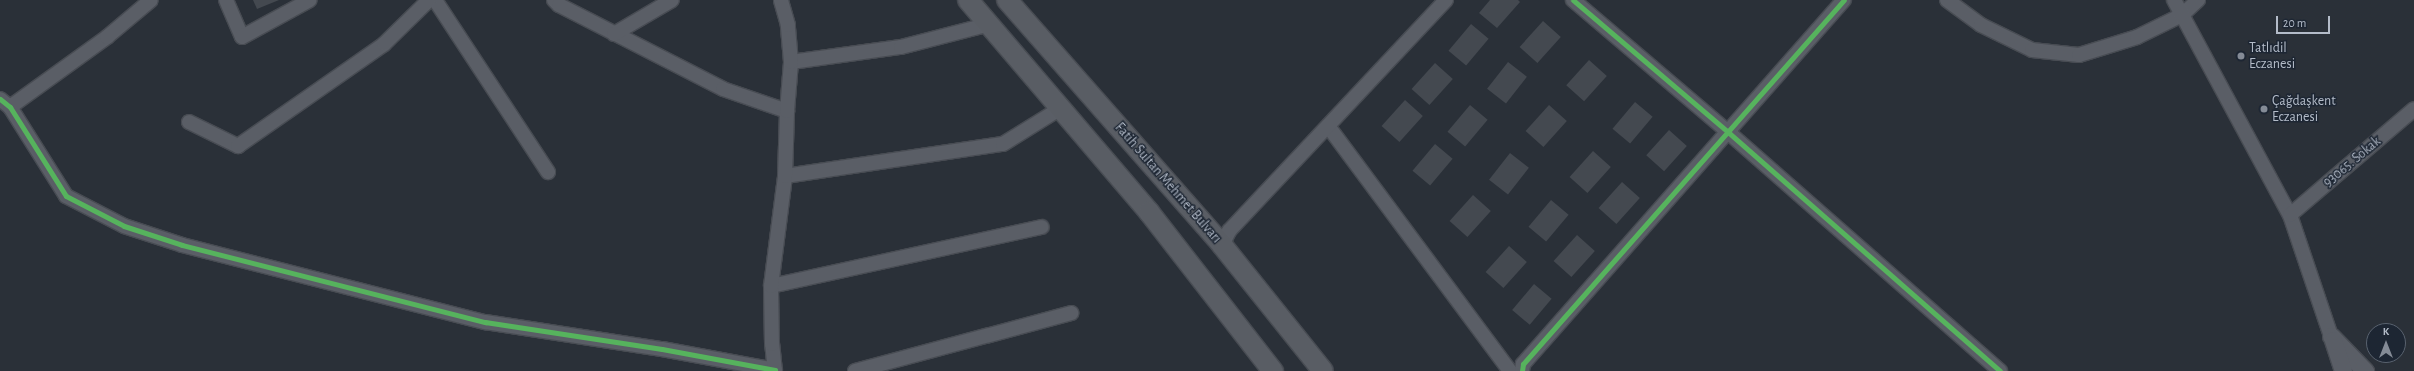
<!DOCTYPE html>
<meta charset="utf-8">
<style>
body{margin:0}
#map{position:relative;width:2414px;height:371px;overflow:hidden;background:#2a3038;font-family:"Alegreya Sans",sans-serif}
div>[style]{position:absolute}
.building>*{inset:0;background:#444950;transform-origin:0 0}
.roads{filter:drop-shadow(1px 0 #484c53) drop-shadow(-1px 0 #484c53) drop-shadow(0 1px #484c53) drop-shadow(0 -1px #484c53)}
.minor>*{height:14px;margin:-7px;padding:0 7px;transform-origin:7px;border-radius:7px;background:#5a5e66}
.tertiary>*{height:17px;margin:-8.5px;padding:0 8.5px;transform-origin:8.5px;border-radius:8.5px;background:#5a5e66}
.secondary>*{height:20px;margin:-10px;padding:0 10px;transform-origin:10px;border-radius:10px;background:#595d64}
.cycleway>*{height:5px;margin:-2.5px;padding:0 2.5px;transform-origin:2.5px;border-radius:2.5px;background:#56b35d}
.dots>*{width:11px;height:11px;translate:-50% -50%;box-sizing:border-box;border:2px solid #1d2633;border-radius:50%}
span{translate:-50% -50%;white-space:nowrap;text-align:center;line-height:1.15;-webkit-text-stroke:3px #1d2633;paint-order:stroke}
.poi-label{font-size:14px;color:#b4bcc9}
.left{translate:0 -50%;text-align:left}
.street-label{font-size:14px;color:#b4bcc9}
.north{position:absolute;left:2366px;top:323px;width:40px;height:40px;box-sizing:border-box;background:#1d2633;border:1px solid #59626f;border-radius:50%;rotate:0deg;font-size:11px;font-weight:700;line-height:16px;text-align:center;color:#b4bcc9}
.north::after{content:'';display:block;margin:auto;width:14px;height:18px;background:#848b96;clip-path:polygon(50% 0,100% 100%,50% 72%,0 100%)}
.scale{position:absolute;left:2276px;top:16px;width:54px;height:18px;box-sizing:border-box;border:2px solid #b4bcc9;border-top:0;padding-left:5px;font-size:12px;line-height:14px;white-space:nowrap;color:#b4bcc9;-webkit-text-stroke:3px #1d2633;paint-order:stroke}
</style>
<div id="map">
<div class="building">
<div style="clip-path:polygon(253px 0,279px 0,257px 9px)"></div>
<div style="clip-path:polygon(1490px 0,1518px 0,1520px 2px,1497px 28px,1479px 13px)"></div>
<div style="left:1543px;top:21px;width:24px;height:35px;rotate:42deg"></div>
<div style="left:1471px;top:24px;width:23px;height:35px;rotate:40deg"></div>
<div style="left:1589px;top:60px;width:24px;height:34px;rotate:42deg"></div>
<div style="left:1508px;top:62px;width:24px;height:34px;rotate:38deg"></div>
<div style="left:1435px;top:63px;width:24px;height:35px;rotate:42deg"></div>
<div style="left:1405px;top:100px;width:24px;height:35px;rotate:42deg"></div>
<div style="left:1635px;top:102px;width:23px;height:35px;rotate:40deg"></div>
<div style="left:1470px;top:105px;width:23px;height:35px;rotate:40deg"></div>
<div style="left:1549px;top:105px;width:24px;height:35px;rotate:42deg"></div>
<div style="left:1669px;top:130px;width:24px;height:34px;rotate:42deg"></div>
<div style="left:1435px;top:144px;width:23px;height:35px;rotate:40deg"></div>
<div style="left:1593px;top:151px;width:24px;height:35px;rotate:42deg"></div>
<div style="left:1510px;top:153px;width:24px;height:34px;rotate:38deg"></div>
<div style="left:1622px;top:182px;width:24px;height:35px;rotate:42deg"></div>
<div style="left:1473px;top:195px;width:24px;height:35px;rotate:42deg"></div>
<div style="left:1551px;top:200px;width:23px;height:35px;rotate:40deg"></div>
<div style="left:1577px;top:235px;width:24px;height:35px;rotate:42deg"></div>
<div style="left:1509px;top:246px;width:24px;height:35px;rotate:42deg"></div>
<div style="left:1534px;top:284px;width:23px;height:34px;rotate:40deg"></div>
</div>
<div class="roads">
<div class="minor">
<div style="left:226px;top:0;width:40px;rotate:66.6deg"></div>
<div style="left:242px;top:37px;width:77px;rotate:-28.6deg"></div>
<div style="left:435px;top:0;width:206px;rotate:56.7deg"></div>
<div style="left:554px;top:0;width:7px;rotate:45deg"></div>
<div style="left:559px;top:5px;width:184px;rotate:27.1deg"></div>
<div style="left:723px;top:89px;width:68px;rotate:19deg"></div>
<div style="left:1573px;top:0;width:204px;rotate:40.4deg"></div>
<div style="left:1728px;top:132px;width:362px;rotate:41.3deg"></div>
<div style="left:1947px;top:0;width:42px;rotate:36.3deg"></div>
<div style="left:1981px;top:25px;width:57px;rotate:26.1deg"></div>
<div style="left:2032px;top:50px;width:47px;rotate:6.1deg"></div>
<div style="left:2079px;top:55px;width:61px;rotate:-17.2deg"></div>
<div style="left:2137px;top:37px;width:50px;rotate:-26.1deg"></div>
<div style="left:2182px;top:15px;width:22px;rotate:-43deg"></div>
<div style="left:2174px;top:0;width:244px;rotate:61.7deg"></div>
<div style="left:2290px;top:215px;width:128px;rotate:71.3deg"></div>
<div style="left:614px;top:34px;width:67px;rotate:-30.4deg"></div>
<div style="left:791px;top:62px;width:111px;rotate:-7.8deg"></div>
<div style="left:901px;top:47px;width:92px;rotate:-14.5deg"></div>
<div style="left:0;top:99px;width:13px;rotate:39deg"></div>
<div style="left:10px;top:107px;width:105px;rotate:57.8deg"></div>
<div style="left:66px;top:196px;width:65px;rotate:27.3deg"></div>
<div style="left:124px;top:226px;width:61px;rotate:18.1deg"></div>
<div style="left:182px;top:245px;width:313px;rotate:14.3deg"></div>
<div style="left:485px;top:322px;width:179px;rotate:8.7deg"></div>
<div style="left:662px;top:349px;width:115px;rotate:10.5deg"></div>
<div style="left:10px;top:107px;width:120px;rotate:-35.8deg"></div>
<div style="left:107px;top:37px;width:57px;rotate:-40.1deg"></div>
<div style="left:189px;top:122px;width:55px;rotate:26.1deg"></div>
<div style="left:238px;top:146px;width:178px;rotate:-34.9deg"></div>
<div style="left:384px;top:44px;width:63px;rotate:-44.4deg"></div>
<div style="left:1328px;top:126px;width:305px;rotate:53.4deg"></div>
<div style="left:785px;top:176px;width:220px;rotate:-8.4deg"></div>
<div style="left:1003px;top:144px;width:68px;rotate:-31.8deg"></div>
<div style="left:2290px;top:215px;width:163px;rotate:-40.5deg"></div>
<div style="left:1222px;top:245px;width:16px;rotate:-63deg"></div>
<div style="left:1229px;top:231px;width:317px;rotate:-46.8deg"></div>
<div style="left:771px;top:286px;width:277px;rotate:-12.3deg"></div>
<div style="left:775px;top:371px;width:27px;rotate:-96deg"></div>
<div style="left:772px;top:344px;width:58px;rotate:-91deg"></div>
<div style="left:771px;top:286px;width:111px;rotate:-82.7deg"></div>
<div style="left:785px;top:176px;width:65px;rotate:-88.2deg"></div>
<div style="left:787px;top:111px;width:49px;rotate:-85.3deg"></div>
<div style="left:791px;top:62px;width:37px;rotate:-95deg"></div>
<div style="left:788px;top:25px;width:26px;rotate:-106deg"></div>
<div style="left:855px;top:371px;width:224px;rotate:-15deg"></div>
<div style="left:1522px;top:371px;width:7px;rotate:-82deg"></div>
<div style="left:1523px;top:364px;width:485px;rotate:-48.6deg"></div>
</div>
<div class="tertiary">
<div style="left:2331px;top:336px;width:49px;rotate:45.8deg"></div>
<div style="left:2333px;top:340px;width:33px;rotate:72deg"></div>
</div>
<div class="secondary">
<div style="left:968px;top:0;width:279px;rotate:49.5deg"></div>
<div style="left:1149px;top:212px;width:202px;rotate:52.1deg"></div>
<div style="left:1007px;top:0;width:326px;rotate:48.7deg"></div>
<div style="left:1222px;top:245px;width:161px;rotate:51.3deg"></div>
</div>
</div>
<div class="cycleway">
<div style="left:1573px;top:0;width:204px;rotate:40.4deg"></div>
<div style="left:1728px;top:132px;width:362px;rotate:41.3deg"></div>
<div style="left:0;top:99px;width:13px;rotate:39deg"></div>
<div style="left:10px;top:107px;width:105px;rotate:57.8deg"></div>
<div style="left:66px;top:196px;width:65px;rotate:27.3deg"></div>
<div style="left:124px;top:226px;width:61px;rotate:18.1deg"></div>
<div style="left:182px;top:245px;width:313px;rotate:14.3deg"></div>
<div style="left:485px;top:322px;width:179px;rotate:8.7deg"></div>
<div style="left:662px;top:349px;width:115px;rotate:10.5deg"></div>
<div style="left:1522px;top:371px;width:7px;rotate:-82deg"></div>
<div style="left:1523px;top:364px;width:485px;rotate:-48.6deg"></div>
</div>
<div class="dots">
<div style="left:2241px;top:56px;background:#848b96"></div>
<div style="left:2264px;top:109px;background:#848b96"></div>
</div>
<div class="poi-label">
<span class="left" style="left:2249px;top:56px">Tatlıdil<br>Eczanesi</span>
<span class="left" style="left:2272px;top:109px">Çağdaşkent<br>Eczanesi</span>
</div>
<div class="street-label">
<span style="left:2352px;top:162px;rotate:-40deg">93065. Sokak</span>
<span style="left:1168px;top:183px;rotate:49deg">Fatih Sultan Mehmet Bulvarı</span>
</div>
<div class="north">K</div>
<div class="scale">20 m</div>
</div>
